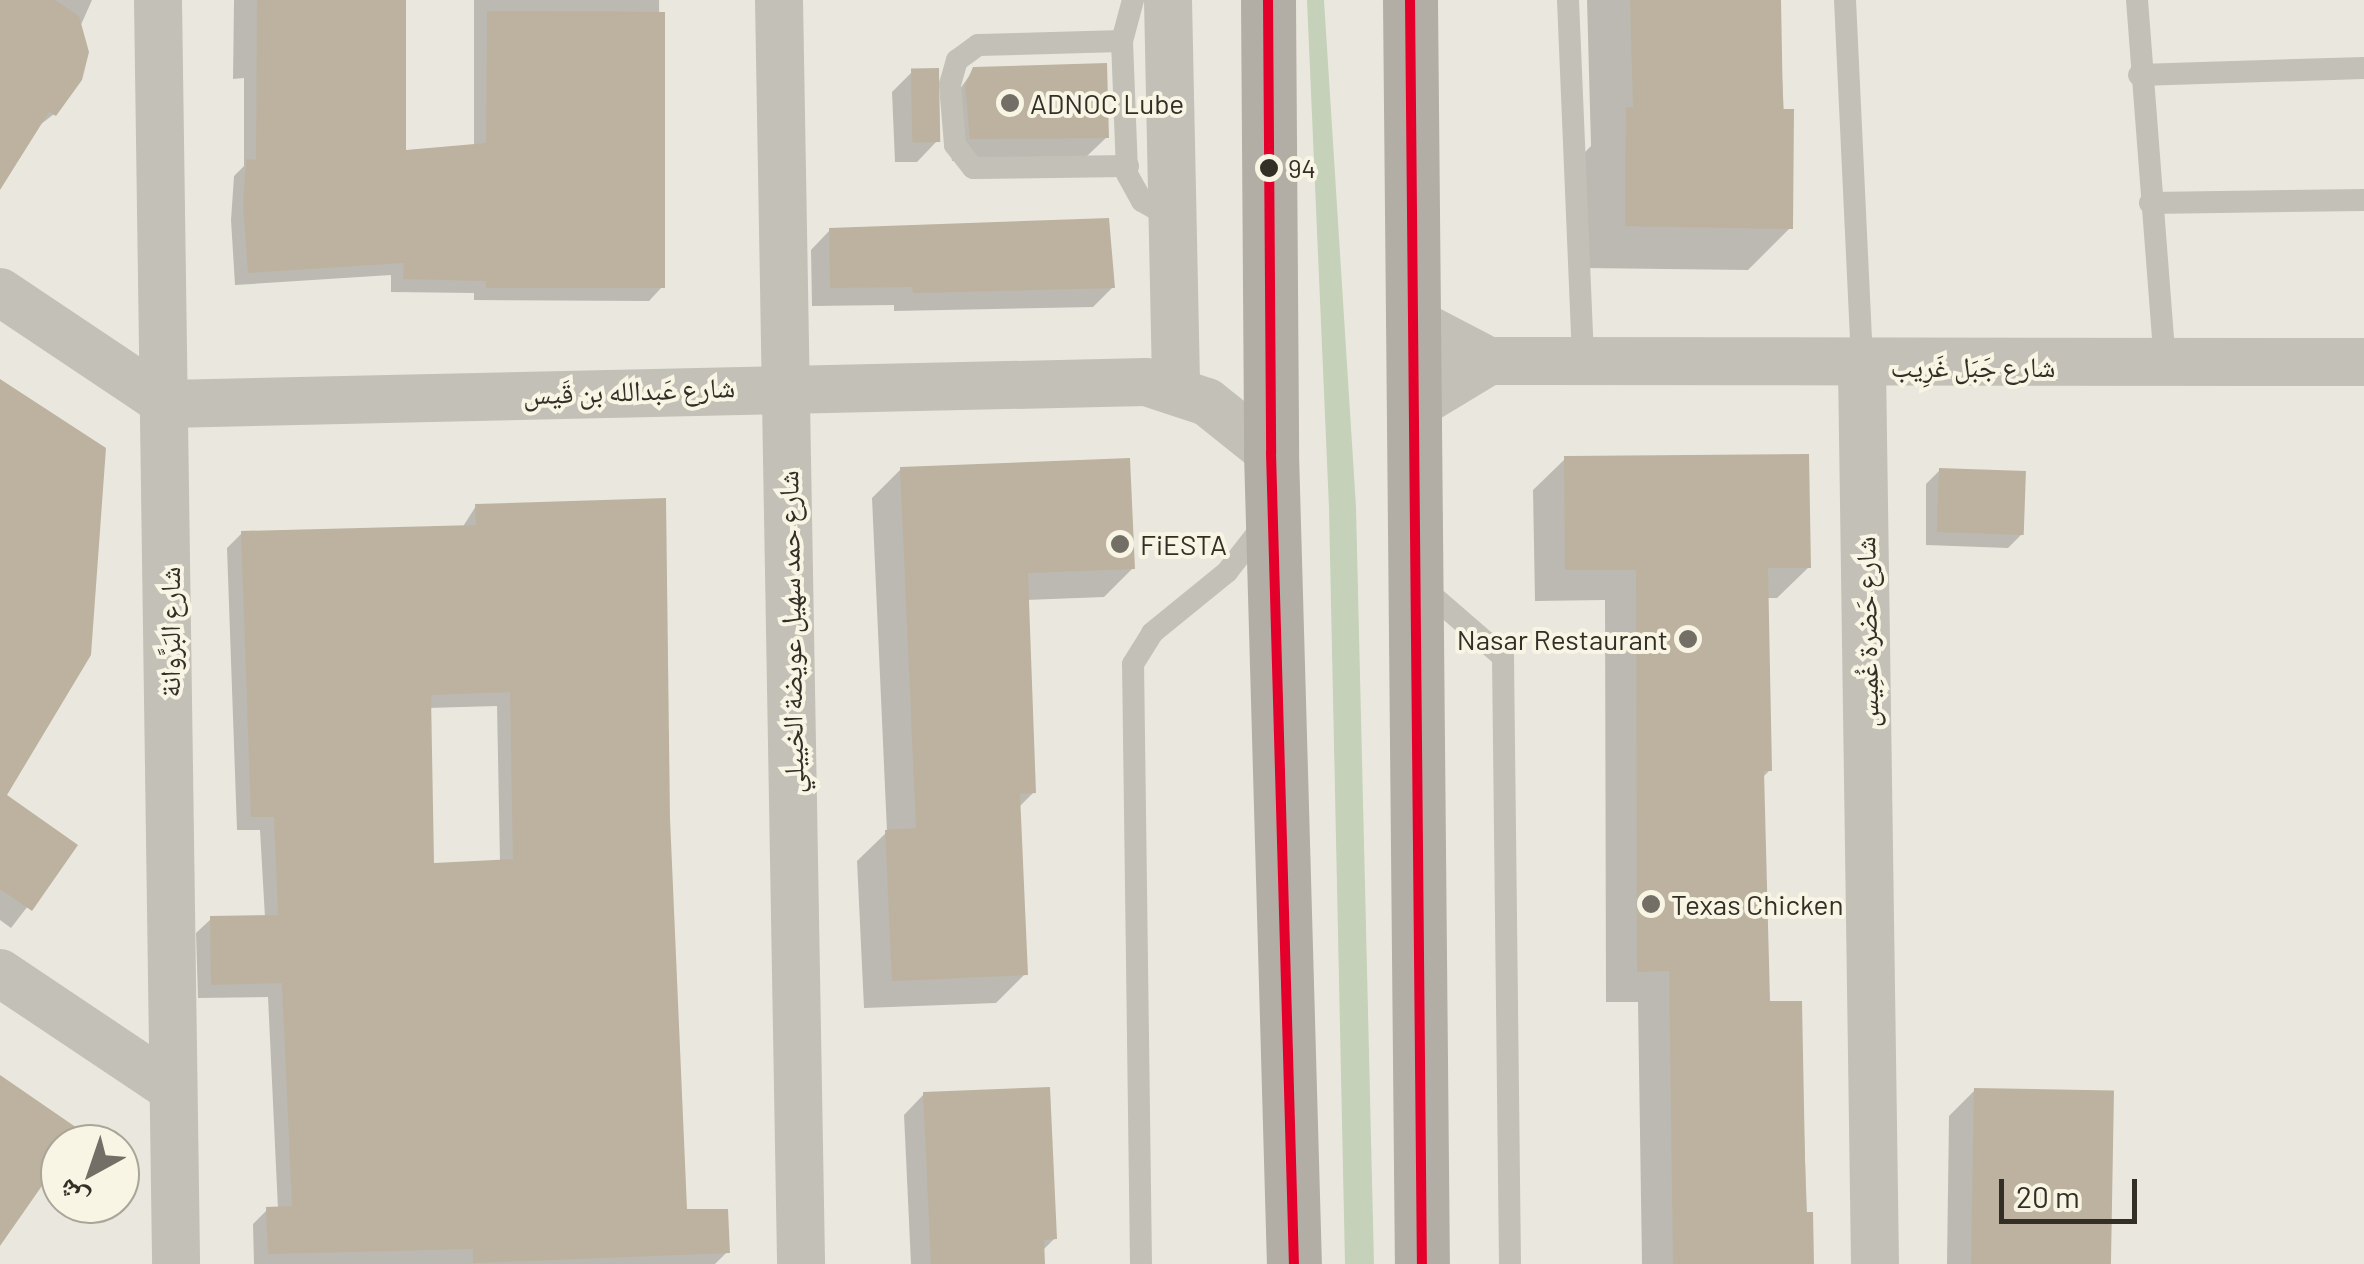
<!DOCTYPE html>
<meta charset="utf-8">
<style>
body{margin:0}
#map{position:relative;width:2364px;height:1264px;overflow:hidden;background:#eae8de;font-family:Barlow,"Noto Naskh Arabic",sans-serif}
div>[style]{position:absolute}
.green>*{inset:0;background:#c5d1b8}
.shadow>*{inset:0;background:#0003}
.building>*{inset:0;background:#bdb2a0;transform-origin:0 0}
.lane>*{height:22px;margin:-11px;padding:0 11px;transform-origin:11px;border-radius:11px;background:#c3c0b7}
.street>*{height:48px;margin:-24px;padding:0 24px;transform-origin:24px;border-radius:24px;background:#c3c0b7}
.primary>*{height:55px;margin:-27.5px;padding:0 27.5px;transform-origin:27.5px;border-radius:27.5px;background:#b2aea6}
.bus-1>*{height:10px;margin:-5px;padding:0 5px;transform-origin:5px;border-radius:5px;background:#e4002b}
.dots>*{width:28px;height:28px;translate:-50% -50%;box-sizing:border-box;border:5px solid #f8f5e4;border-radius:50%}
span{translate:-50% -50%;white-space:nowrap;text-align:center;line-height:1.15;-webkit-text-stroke:8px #f8f5e4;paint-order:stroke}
.bus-label{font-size:26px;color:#332e26}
.left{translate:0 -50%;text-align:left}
.poi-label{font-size:28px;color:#332e26}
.right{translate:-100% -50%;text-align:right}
.street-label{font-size:28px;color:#332e26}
.north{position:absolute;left:40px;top:1124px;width:100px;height:100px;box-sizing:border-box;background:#f8f5e4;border:2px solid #a9a598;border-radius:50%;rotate:220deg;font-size:28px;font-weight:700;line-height:40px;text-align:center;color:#332e26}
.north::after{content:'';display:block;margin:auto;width:35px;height:45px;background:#736f66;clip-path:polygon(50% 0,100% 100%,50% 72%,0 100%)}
.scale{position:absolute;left:1999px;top:1179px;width:138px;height:45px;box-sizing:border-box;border:5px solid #332e26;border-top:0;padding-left:12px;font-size:30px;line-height:35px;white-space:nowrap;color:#332e26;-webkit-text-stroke:8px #f8f5e4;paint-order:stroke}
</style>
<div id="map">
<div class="green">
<div style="clip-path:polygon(1307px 0,1324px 0,1356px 507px,1374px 1264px,1345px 1264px,1329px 508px)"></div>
</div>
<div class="shadow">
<div style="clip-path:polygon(0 0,100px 0,92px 0,80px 27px,54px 114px,36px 128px,0 185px)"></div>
<div style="clip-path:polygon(234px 0,400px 0,403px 153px,474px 147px,474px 0,659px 0,662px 287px,649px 301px,474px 300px,474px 293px,391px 292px,391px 275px,235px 285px,231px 220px,234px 176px,244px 166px,244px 78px,233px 79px)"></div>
<div style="clip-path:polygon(1587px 0,1778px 0,1790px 228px,1748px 270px,1584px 268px,1585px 152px,1591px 146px)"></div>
<div style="clip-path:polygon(974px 69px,1107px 137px,1086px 157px,952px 161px,946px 109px)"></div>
<div style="clip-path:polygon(913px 71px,937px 141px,917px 162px,895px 162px,892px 92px)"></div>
<div style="clip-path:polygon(830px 230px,1112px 288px,1093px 307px,894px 311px,894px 305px,812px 306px,811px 250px)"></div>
<div style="clip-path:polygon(0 382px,4px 796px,74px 846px,11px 928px,0 920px)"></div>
<div style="clip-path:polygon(1565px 459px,1809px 567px,1777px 598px,1766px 598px,1770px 770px,1762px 778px,1767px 1004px,1799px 1003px,1809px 1264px,1642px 1264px,1638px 1002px,1606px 1002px,1605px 600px,1535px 601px,1533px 490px)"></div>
<div style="clip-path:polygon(901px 469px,1133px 568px,1104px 597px,1026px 600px,1034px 792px,1018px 808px,1025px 974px,996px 1003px,864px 1008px,857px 861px,887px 832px,872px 498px)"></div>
<div style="clip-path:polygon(1940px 470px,2022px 534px,2008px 548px,1926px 545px,1926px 484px)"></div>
<div style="clip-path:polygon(evenodd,476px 506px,667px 818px,685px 1212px,727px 1252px,715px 1264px,254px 1264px,253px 1224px,267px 1210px,278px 1209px,268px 997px,198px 998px,196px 933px,211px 919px,265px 918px,260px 830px,237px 830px,227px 548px,242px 533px,462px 528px,476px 506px,497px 706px,500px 862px,431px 865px,428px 708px,497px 706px)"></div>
<div style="clip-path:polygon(1975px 1090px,2108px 1264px,1947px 1264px,1949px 1116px)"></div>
<div style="clip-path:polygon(924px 1094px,1055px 1238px,1042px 1251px,1043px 1264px,911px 1264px,904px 1115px)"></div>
</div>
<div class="building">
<div style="clip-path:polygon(0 0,55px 0,79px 16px,89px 52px,82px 80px,56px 116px,49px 112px,0 190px)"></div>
<div style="clip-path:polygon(257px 0,406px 0,406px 150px,486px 143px,487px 11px,665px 12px,665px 288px,486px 288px,486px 281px,403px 279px,404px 263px,248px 273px,243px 205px,246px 159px,256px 160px)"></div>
<div style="clip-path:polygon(1630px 0,1781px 0,1783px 109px,1794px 109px,1793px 229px,1625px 226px,1626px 107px,1633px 107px)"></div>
<div style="clip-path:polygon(1107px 63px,1109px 138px,970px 139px,965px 86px,973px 67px)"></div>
<div style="left:939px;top:68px;width:74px;height:28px;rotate:89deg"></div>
<div style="clip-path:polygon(1109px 218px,1115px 288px,913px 293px,912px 287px,830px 288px,829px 228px)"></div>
<div style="clip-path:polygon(0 379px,106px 448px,91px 655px,7px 795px,78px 845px,32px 911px,0 889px)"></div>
<div style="clip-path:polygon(1809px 454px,1811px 568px,1768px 568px,1772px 771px,1764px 771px,1770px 1001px,1802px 1001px,1806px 1212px,1813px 1212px,1814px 1264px,1673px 1264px,1669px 971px,1637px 972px,1636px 570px,1565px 570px,1564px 456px)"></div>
<div style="clip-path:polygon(1130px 458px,1135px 569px,1028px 573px,1036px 793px,1020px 794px,1028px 975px,892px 981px,885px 830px,916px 828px,900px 467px)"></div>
<div style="left:1939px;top:468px;width:87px;height:64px;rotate:2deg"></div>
<div style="clip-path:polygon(evenodd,666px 498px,670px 818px,687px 1209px,728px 1209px,730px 1253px,473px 1263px,473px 1249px,268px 1254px,266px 1207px,292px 1206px,282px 983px,211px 985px,210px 916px,278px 915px,274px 817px,251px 817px,241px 531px,476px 525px,475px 504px,666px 498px,510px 692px,513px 859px,434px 863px,431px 695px,510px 692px)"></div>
<div style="clip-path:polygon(0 1075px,80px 1130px,71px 1144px,60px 1144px,60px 1160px,0 1246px)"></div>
<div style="clip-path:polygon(1050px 1087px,1057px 1239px,1044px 1240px,1045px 1264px,931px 1264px,923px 1092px)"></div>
<div style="left:1974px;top:1088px;width:140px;height:176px;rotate:1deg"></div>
</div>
<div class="lane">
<div style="left:1133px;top:0;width:42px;rotate:105deg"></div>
<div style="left:1122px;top:41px;width:133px;rotate:87.8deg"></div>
<div style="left:1127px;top:174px;width:31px;rotate:61deg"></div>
<div style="left:1142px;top:201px;width:30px;rotate:30deg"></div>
<div style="left:1568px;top:0;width:360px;rotate:87.6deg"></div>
<div style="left:1845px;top:0;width:366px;rotate:87.3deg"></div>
<div style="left:2137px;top:0;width:367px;rotate:85.6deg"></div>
<div style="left:1122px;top:41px;width:144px;rotate:178.4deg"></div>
<div style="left:978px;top:45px;width:26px;rotate:144deg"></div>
<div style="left:957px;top:60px;width:26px;rotate:106deg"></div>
<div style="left:950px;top:85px;width:60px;rotate:85.2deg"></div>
<div style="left:955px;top:145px;width:29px;rotate:52deg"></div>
<div style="left:973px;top:168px;width:155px;rotate:-0.7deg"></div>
<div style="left:2139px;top:75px;width:225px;rotate:-1.8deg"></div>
<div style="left:2150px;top:203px;width:214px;rotate:-0.8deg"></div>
<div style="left:1420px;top:585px;width:110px;rotate:40.9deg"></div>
<div style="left:1503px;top:657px;width:607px;rotate:89.34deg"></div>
<div style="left:1141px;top:1264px;width:600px;rotate:-90.76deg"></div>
<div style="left:1133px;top:664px;width:36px;rotate:-58deg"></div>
<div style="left:1152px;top:633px;width:97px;rotate:-39.1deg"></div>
<div style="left:1227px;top:572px;width:58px;rotate:-52deg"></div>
</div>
<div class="street">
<div style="left:158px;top:0;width:1264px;rotate:89.18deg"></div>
<div style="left:779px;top:0;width:1264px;rotate:89deg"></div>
<div style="left:1168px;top:0;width:387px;rotate:88.8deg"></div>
<div style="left:0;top:292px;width:201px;rotate:33.8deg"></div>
<div style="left:167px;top:404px;width:979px;rotate:-1.29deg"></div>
<div style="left:1146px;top:382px;width:64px;rotate:18.2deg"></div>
<div style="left:1207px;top:402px;width:82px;rotate:38.6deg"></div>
<div style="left:1412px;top:321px;width:87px;rotate:27.5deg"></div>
<div style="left:1489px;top:361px;width:875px;rotate:0.07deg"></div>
<div style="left:1862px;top:366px;width:898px;rotate:89.17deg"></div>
<div style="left:1413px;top:407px;width:89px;rotate:-31.2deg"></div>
<div style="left:0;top:973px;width:207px;rotate:33.8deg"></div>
</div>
<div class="primary">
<div style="left:1268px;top:0;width:453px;rotate:89.6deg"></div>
<div style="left:1271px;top:453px;width:811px;rotate:88.38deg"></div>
<div style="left:1410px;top:0;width:1264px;rotate:89.46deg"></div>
</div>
<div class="bus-1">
<div style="left:1268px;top:0;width:453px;rotate:89.6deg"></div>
<div style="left:1271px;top:453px;width:811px;rotate:88.38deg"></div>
<div style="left:1410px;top:0;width:1264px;rotate:89.46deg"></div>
</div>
<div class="dots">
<div style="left:1010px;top:103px;background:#736f66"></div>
<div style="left:1269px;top:168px;background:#332e26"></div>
<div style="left:1120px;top:544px;background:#736f66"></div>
<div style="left:1688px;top:639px;background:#736f66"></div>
<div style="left:1651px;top:904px;background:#736f66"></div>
</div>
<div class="bus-label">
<span class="left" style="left:1288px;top:168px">94</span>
</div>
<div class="poi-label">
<span class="left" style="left:1030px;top:103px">ADNOC Lube</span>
<span class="left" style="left:1140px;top:544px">FiESTA</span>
<span class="right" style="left:1668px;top:639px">Nasar Restaurant</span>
<span class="left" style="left:1671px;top:904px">Texas Chicken</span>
</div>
<div class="street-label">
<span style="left:1973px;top:366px">شارع جَبَل غَرِيب</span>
<span style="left:629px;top:390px;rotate:-2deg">شارع عَبدالله بن قَيس</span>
<span style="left:169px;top:632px;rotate:-90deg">شارع البَرَّوانة</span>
<span style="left:790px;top:632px;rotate:-91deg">شارع حمد سهيل عويضة الخييلي</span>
<span style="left:1866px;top:632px;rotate:-91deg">شارع حَضرة غُمِيس</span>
</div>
<div class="north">ش</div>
<div class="scale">20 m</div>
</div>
